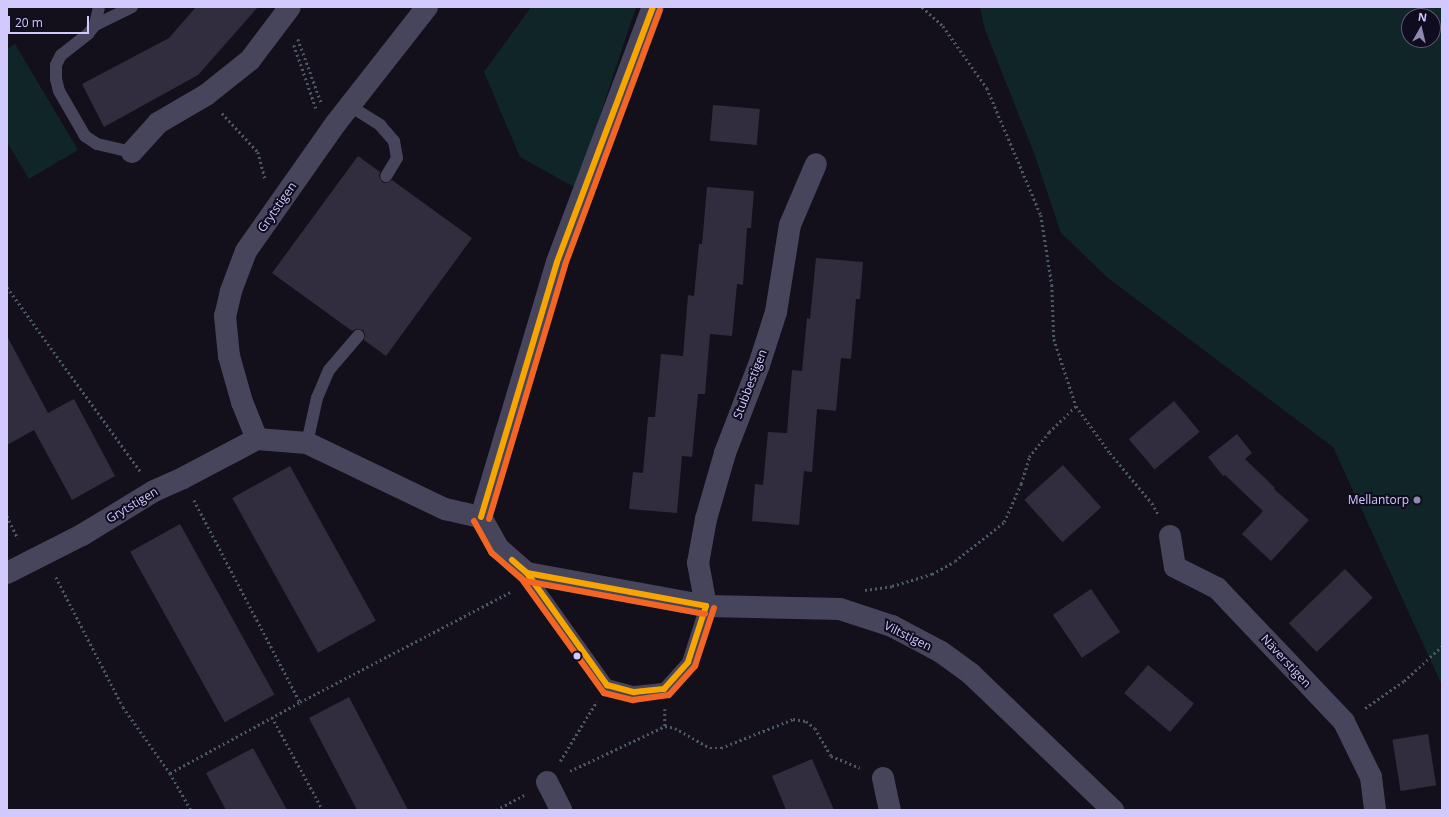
<!DOCTYPE html>
<meta charset="utf-8">
<style>
body{margin:0}
#map{position:relative;width:1449px;height:817px;overflow:hidden;background:#13101b;font-family:"Open Sans",sans-serif}
div>[style]{position:absolute}
.green>*{inset:0;background:#102527}
.building>*{inset:0;background:#312d3e;transform-origin:0 0}
.path>*{height:2.5px;margin-top:-1.25px;transform-origin:0;background:repeating-linear-gradient(90deg,#4a5867 0 2px,transparent 0 5px)}
.service>*{height:12px;margin:-6px;padding:0 6px;transform-origin:6px;border-radius:6px;background:#47455c}
.minor>*{height:22px;margin:-11px;padding:0 11px;transform-origin:11px;border-radius:11px;background:#47455c}
.tertiary>*{height:22px;margin:-11px;padding:0 11px;transform-origin:11px;border-radius:11px;background:#47455c}
.bus-1>*{height:6px;margin:-3px;padding:0 3px;transform-origin:3px;border-radius:3px;background:#f7a600}
.bus-2>*{height:6px;margin:-3px;padding:0 3px;transform-origin:3px;border-radius:3px;background:#f26522}
.dots>*{width:11px;height:11px;translate:-50% -50%;box-sizing:border-box;border:2px solid #100c1f;border-radius:50%}
span{translate:-50% -50%;white-space:nowrap;text-align:center;line-height:1.15;-webkit-text-stroke:4px #100c1f;paint-order:stroke}
.street-label{font-size:12px;color:#d2caff}
.poi-label{font-size:12px;color:#d2caff}
.right{translate:-100% -50%;text-align:right}
.frame{position:absolute;inset:0;border:8px solid #d2caff;pointer-events:none}
.north{position:absolute;left:1401px;top:8px;width:40px;height:40px;box-sizing:border-box;background:#100c1f;border:1px solid #5e5879;border-radius:50%;rotate:8deg;font-size:11px;font-weight:700;line-height:16px;text-align:center;color:#d2caff}
.north::after{content:'';display:block;margin:auto;width:14px;height:18px;background:#8f89af;clip-path:polygon(50% 0,100% 100%,50% 72%,0 100%)}
.scale{position:absolute;left:8px;top:16px;width:81px;height:18px;box-sizing:border-box;border:2px solid #d2caff;border-top:0;padding-left:5px;font-size:12px;line-height:14px;white-space:nowrap;color:#d2caff;-webkit-text-stroke:3px #100c1f;paint-order:stroke}
</style>
<div id="map">
<div class="green">
<div style="clip-path:polygon(531px 7px,636px 7px,576px 188px,520px 157px,484px 72px)"></div>
<div style="clip-path:polygon(evenodd,980px 7px,1442px 7px,1442px 685px,1333px 447px,1108px 278px,1061px 233px,1034px 153px,985px 30px,980px 7px,1409px 16px,1433px 16px,1433px 40px,1409px 40px,1409px 16px)"></div>
<div style="clip-path:polygon(15px 44px,78px 150px,29px 179px,7px 142px,7px 49px)"></div>
</div>
<div class="building">
<div style="clip-path:polygon(196px 7px,258px 7px,198px 75px,104px 127px,82px 84px,169px 38px)"></div>
<div style="left:713px;top:105px;width:47px;height:36px;rotate:5deg"></div>
<div style="clip-path:polygon(358px 156px,380px 172px,379px 176px,382px 182px,386px 183px,392px 180px,472px 238px,386px 356px,364px 340px,365px 334px,363px 330px,356px 329px,352px 331px,272px 273px)"></div>
<div style="clip-path:polygon(707px 187px,754px 191px,751px 228px,747px 228px,743px 285px,737px 284px,732px 336px,710px 334px,705px 394px,698px 394px,692px 457px,682px 456px,677px 513px,629px 509px,633px 472px,643px 473px,648px 417px,655px 417px,661px 354px,683px 356px,688px 295px,694px 296px,699px 244px,702px 244px)"></div>
<div style="clip-path:polygon(816px 258px,863px 262px,860px 299px,856px 299px,851px 359px,841px 358px,836px 411px,817px 409px,812px 472px,804px 471px,799px 525px,752px 521px,755px 484px,763px 485px,768px 432px,787px 433px,792px 370px,802px 371px,807px 318px,810px 319px)"></div>
<div style="clip-path:polygon(7px 336px,48px 413px,74px 399px,115px 476px,72px 500px,34px 430px,7px 445px)"></div>
<div style="left:1174px;top:401px;width:40px;height:59px;rotate:50deg"></div>
<div style="clip-path:polygon(1237px 434px,1252px 453px,1245px 459px,1275px 488px,1274px 489px,1309px 520px,1271px 561px,1242px 534px,1263px 511px,1225px 475px,1223px 476px,1208px 457px)"></div>
<div style="left:1063px;top:465px;width:57px;height:52px;rotate:48deg"></div>
<div style="left:290px;top:466px;width:177px;height:66px;rotate:61deg"></div>
<div style="left:180px;top:524px;width:195px;height:57px;rotate:61deg"></div>
<div style="left:1345px;top:569px;width:40px;height:78px;rotate:46deg"></div>
<div style="left:1091px;top:589px;width:52px;height:46px;rotate:56deg"></div>
<div style="left:1148px;top:665px;width:60px;height:37px;rotate:40deg"></div>
<div style="clip-path:polygon(349px 697px,408px 810px,357px 810px,309px 718px)"></div>
<div style="left:1428px;top:734px;width:52px;height:36px;rotate:81deg"></div>
<div style="clip-path:polygon(253px 748px,287px 810px,226px 810px,206px 773px)"></div>
<div style="clip-path:polygon(812px 759px,834px 810px,786px 810px,772px 776px)"></div>
</div>
<div class="path">
<div style="left:922px;top:7px;width:28px;rotate:42deg"></div>
<div style="left:943px;top:26px;width:76px;rotate:54.6deg"></div>
<div style="left:987px;top:88px;width:138px;rotate:67deg"></div>
<div style="left:1041px;top:215px;width:71px;rotate:81.1deg"></div>
<div style="left:1052px;top:285px;width:54px;rotate:87.9deg"></div>
<div style="left:1054px;top:339px;width:71px;rotate:71.8deg"></div>
<div style="left:1076px;top:406px;width:58px;rotate:54.1deg"></div>
<div style="left:1110px;top:453px;width:65px;rotate:50deg"></div>
<div style="left:1152px;top:503px;width:13px;rotate:61deg"></div>
<div style="left:298px;top:39px;width:67px;rotate:69.9deg"></div>
<div style="left:294px;top:45px;width:67px;rotate:70.8deg"></div>
<div style="left:222px;top:113px;width:53px;rotate:47.3deg"></div>
<div style="left:258px;top:152px;width:28px;rotate:75deg"></div>
<div style="left:7px;top:287px;width:227px;rotate:54.1deg"></div>
<div style="left:194px;top:500px;width:228px;rotate:62.3deg"></div>
<div style="left:300px;top:702px;width:237px;rotate:-27.6deg"></div>
<div style="left:7px;top:516px;width:25px;rotate:64deg"></div>
<div style="left:56px;top:577px;width:146px;rotate:62.7deg"></div>
<div style="left:123px;top:707px;width:81px;rotate:54.5deg"></div>
<div style="left:170px;top:773px;width:148px;rotate:-28.6deg"></div>
<div style="left:865px;top:590px;width:27px;rotate:-8deg"></div>
<div style="left:892px;top:586px;width:42px;rotate:-16.7deg"></div>
<div style="left:932px;top:574px;width:26px;rotate:-29deg"></div>
<div style="left:955px;top:561px;width:63px;rotate:-38.5deg"></div>
<div style="left:1004px;top:522px;width:42px;rotate:-65.9deg"></div>
<div style="left:1021px;top:484px;width:28px;rotate:-73deg"></div>
<div style="left:1029px;top:457px;width:32px;rotate:-51deg"></div>
<div style="left:1049px;top:432px;width:37px;rotate:-44deg"></div>
<div style="left:1365px;top:708px;width:47px;rotate:-34.7deg"></div>
<div style="left:1404px;top:681px;width:52px;rotate:-42.6deg"></div>
<div style="left:665px;top:709px;width:17px;rotate:90deg"></div>
<div style="left:272px;top:717px;width:106px;rotate:61.3deg"></div>
<div style="left:560px;top:761px;width:70px;rotate:-58.3deg"></div>
<div style="left:570px;top:771px;width:105px;rotate:-25.3deg"></div>
<div style="left:665px;top:726px;width:10px;rotate:11deg"></div>
<div style="left:675px;top:728px;width:40px;rotate:29.7deg"></div>
<div style="left:710px;top:748px;width:11px"></div>
<div style="left:721px;top:748px;width:78px;rotate:-21.9deg"></div>
<div style="left:793px;top:719px;width:13px;rotate:9deg"></div>
<div style="left:806px;top:721px;width:11px;rotate:38deg"></div>
<div style="left:815px;top:728px;width:32px;rotate:60deg"></div>
<div style="left:831px;top:756px;width:31px;rotate:22deg"></div>
<div style="left:170px;top:773px;width:43px;rotate:60.4deg"></div>
<div style="left:496px;top:810px;width:34px;rotate:-28deg"></div>
</div>
<div class="service">
<div style="left:99px;top:7px;width:18px;rotate:103deg"></div>
<div style="left:95px;top:25px;width:11px;rotate:128deg"></div>
<div style="left:88px;top:34px;width:34px;rotate:142deg"></div>
<div style="left:61px;top:55px;width:11px;rotate:117deg"></div>
<div style="left:56px;top:65px;width:14px;rotate:90deg"></div>
<div style="left:56px;top:79px;width:12px;rotate:76deg"></div>
<div style="left:59px;top:91px;width:52px;rotate:60deg"></div>
<div style="left:85px;top:136px;width:14px;rotate:34deg"></div>
<div style="left:97px;top:144px;width:36px;rotate:13deg"></div>
<div style="left:95px;top:25px;width:41px;rotate:-25.9deg"></div>
<div style="left:350px;top:106px;width:36px;rotate:32deg"></div>
<div style="left:380px;top:125px;width:21px;rotate:49deg"></div>
<div style="left:394px;top:141px;width:17px;rotate:80deg"></div>
<div style="left:397px;top:158px;width:21px;rotate:121deg"></div>
<div style="left:307px;top:443px;width:46px;rotate:-77.5deg"></div>
<div style="left:317px;top:398px;width:30px;rotate:-67deg"></div>
<div style="left:329px;top:370px;width:45px;rotate:-49.5deg"></div>
<div style="left:527px;top:573px;width:138px;rotate:54.5deg"></div>
<div style="left:607px;top:685px;width:28px;rotate:15deg"></div>
<div style="left:634px;top:692px;width:30px;rotate:-6deg"></div>
<div style="left:664px;top:689px;width:36px;rotate:-48deg"></div>
<div style="left:688px;top:662px;width:59px;rotate:-72.2deg"></div>
</div>
<div class="minor">
<div style="left:427px;top:7px;width:147px;rotate:128.1deg"></div>
<div style="left:336px;top:123px;width:156px;rotate:125.1deg"></div>
<div style="left:246px;top:251px;width:43px;rotate:110.6deg"></div>
<div style="left:231px;top:291px;width:26px;rotate:103deg"></div>
<div style="left:225px;top:316px;width:40px;rotate:84.3deg"></div>
<div style="left:229px;top:356px;width:48px;rotate:74.2deg"></div>
<div style="left:242px;top:402px;width:40px;rotate:68deg"></div>
<div style="left:257px;top:439px;width:50px;rotate:4.6deg"></div>
<div style="left:307px;top:443px;width:153px;rotate:25.6deg"></div>
<div style="left:445px;top:509px;width:37px;rotate:13deg"></div>
<div style="left:481px;top:517px;width:35px;rotate:61deg"></div>
<div style="left:498px;top:548px;width:38px;rotate:41deg"></div>
<div style="left:527px;top:573px;width:182px;rotate:10.4deg"></div>
<div style="left:706px;top:606px;width:134px;rotate:1.3deg"></div>
<div style="left:840px;top:609px;width:55px;rotate:18.1deg"></div>
<div style="left:892px;top:626px;width:55px;rotate:28deg"></div>
<div style="left:941px;top:652px;width:37px;rotate:36deg"></div>
<div style="left:971px;top:674px;width:197px;rotate:43.8deg"></div>
<div style="left:132px;top:152px;width:39px;rotate:-48deg"></div>
<div style="left:158px;top:123px;width:56px;rotate:-30.3deg"></div>
<div style="left:206px;top:95px;width:56px;rotate:-38.5deg"></div>
<div style="left:250px;top:60px;width:66px;rotate:-53deg"></div>
<div style="left:1170px;top:536px;width:31px;rotate:81deg"></div>
<div style="left:1175px;top:567px;width:47px;rotate:26.6deg"></div>
<div style="left:1217px;top:588px;width:185px;rotate:46.5deg"></div>
<div style="left:1344px;top:722px;width:61px;rotate:63.9deg"></div>
<div style="left:1371px;top:777px;width:33px;rotate:83deg"></div>
<div style="left:7px;top:573px;width:84px;rotate:-26.9deg"></div>
<div style="left:82px;top:535px;width:84px;rotate:-31.4deg"></div>
<div style="left:154px;top:491px;width:32px;rotate:-24deg"></div>
<div style="left:183px;top:478px;width:84px;rotate:-27.8deg"></div>
<div style="left:706px;top:606px;width:44px;rotate:-100.5deg"></div>
<div style="left:698px;top:563px;width:45px;rotate:-79.7deg"></div>
<div style="left:706px;top:519px;width:69px;rotate:-73.9deg"></div>
<div style="left:725px;top:453px;width:94px;rotate:-68.9deg"></div>
<div style="left:759px;top:365px;width:56px;rotate:-72.2deg"></div>
<div style="left:776px;top:312px;width:88px;rotate:-80.9deg"></div>
<div style="left:790px;top:225px;width:66px;rotate:-66.9deg"></div>
<div style="left:883px;top:778px;width:33px;rotate:78deg"></div>
<div style="left:547px;top:782px;width:31px;rotate:63deg"></div>
</div>
<div class="tertiary">
<div style="left:481px;top:517px;width:266px;rotate:-73.4deg"></div>
<div style="left:557px;top:262px;width:272px;rotate:-69.4deg"></div>
</div>
<div class="bus-1">
<div style="left:481px;top:517px;width:266px;rotate:-73.4deg"></div>
<div style="left:557px;top:262px;width:272px;rotate:-69.4deg"></div>
<div style="left:512px;top:560px;width:20px;rotate:41deg"></div>
<div style="left:527px;top:573px;width:182px;rotate:10.4deg"></div>
<div style="left:527px;top:573px;width:138px;rotate:54.5deg"></div>
<div style="left:607px;top:685px;width:28px;rotate:15deg"></div>
<div style="left:634px;top:692px;width:30px;rotate:-6deg"></div>
<div style="left:664px;top:689px;width:36px;rotate:-48deg"></div>
<div style="left:688px;top:662px;width:59px;rotate:-72.2deg"></div>
</div>
<div class="bus-2">
<div style="left:489px;top:519px;width:265px;rotate:-73.3deg"></div>
<div style="left:565px;top:265px;width:272px;rotate:-69.6deg"></div>
<div style="left:474px;top:521px;width:37px;rotate:61deg"></div>
<div style="left:492px;top:553px;width:38px;rotate:41deg"></div>
<div style="left:521px;top:578px;width:142px;rotate:54.2deg"></div>
<div style="left:604px;top:693px;width:30px;rotate:14deg"></div>
<div style="left:633px;top:700px;width:36px;rotate:-8deg"></div>
<div style="left:669px;top:695px;width:39px;rotate:-48deg"></div>
<div style="left:695px;top:666px;width:61px;rotate:-71.9deg"></div>
<div style="left:507px;top:566px;width:23px;rotate:40deg"></div>
<div style="left:525px;top:581px;width:183px;rotate:10.4deg"></div>
</div>
<div class="dots">
<div style="left:1417px;top:500px;background:#8f89af"></div>
<div style="left:577px;top:656px;background:#d2caff"></div>
</div>
<div class="street-label">
<span style="left:277px;top:207px;rotate:-55deg">Grytstigen</span>
<span style="left:750px;top:384px;rotate:-69deg">Stubbestigen</span>
<span style="left:132px;top:505px;rotate:-31deg">Grytstigen</span>
<span style="left:908px;top:636px;rotate:26deg">Viltstigen</span>
<span style="left:1286px;top:661px;rotate:47deg">Näverstigen</span>
</div>
<div class="poi-label">
<span class="right" style="left:1409px;top:500px">Mellantorp</span>
</div>
<div class="frame"></div>
<div class="north">N</div>
<div class="scale">20 m</div>
</div>
